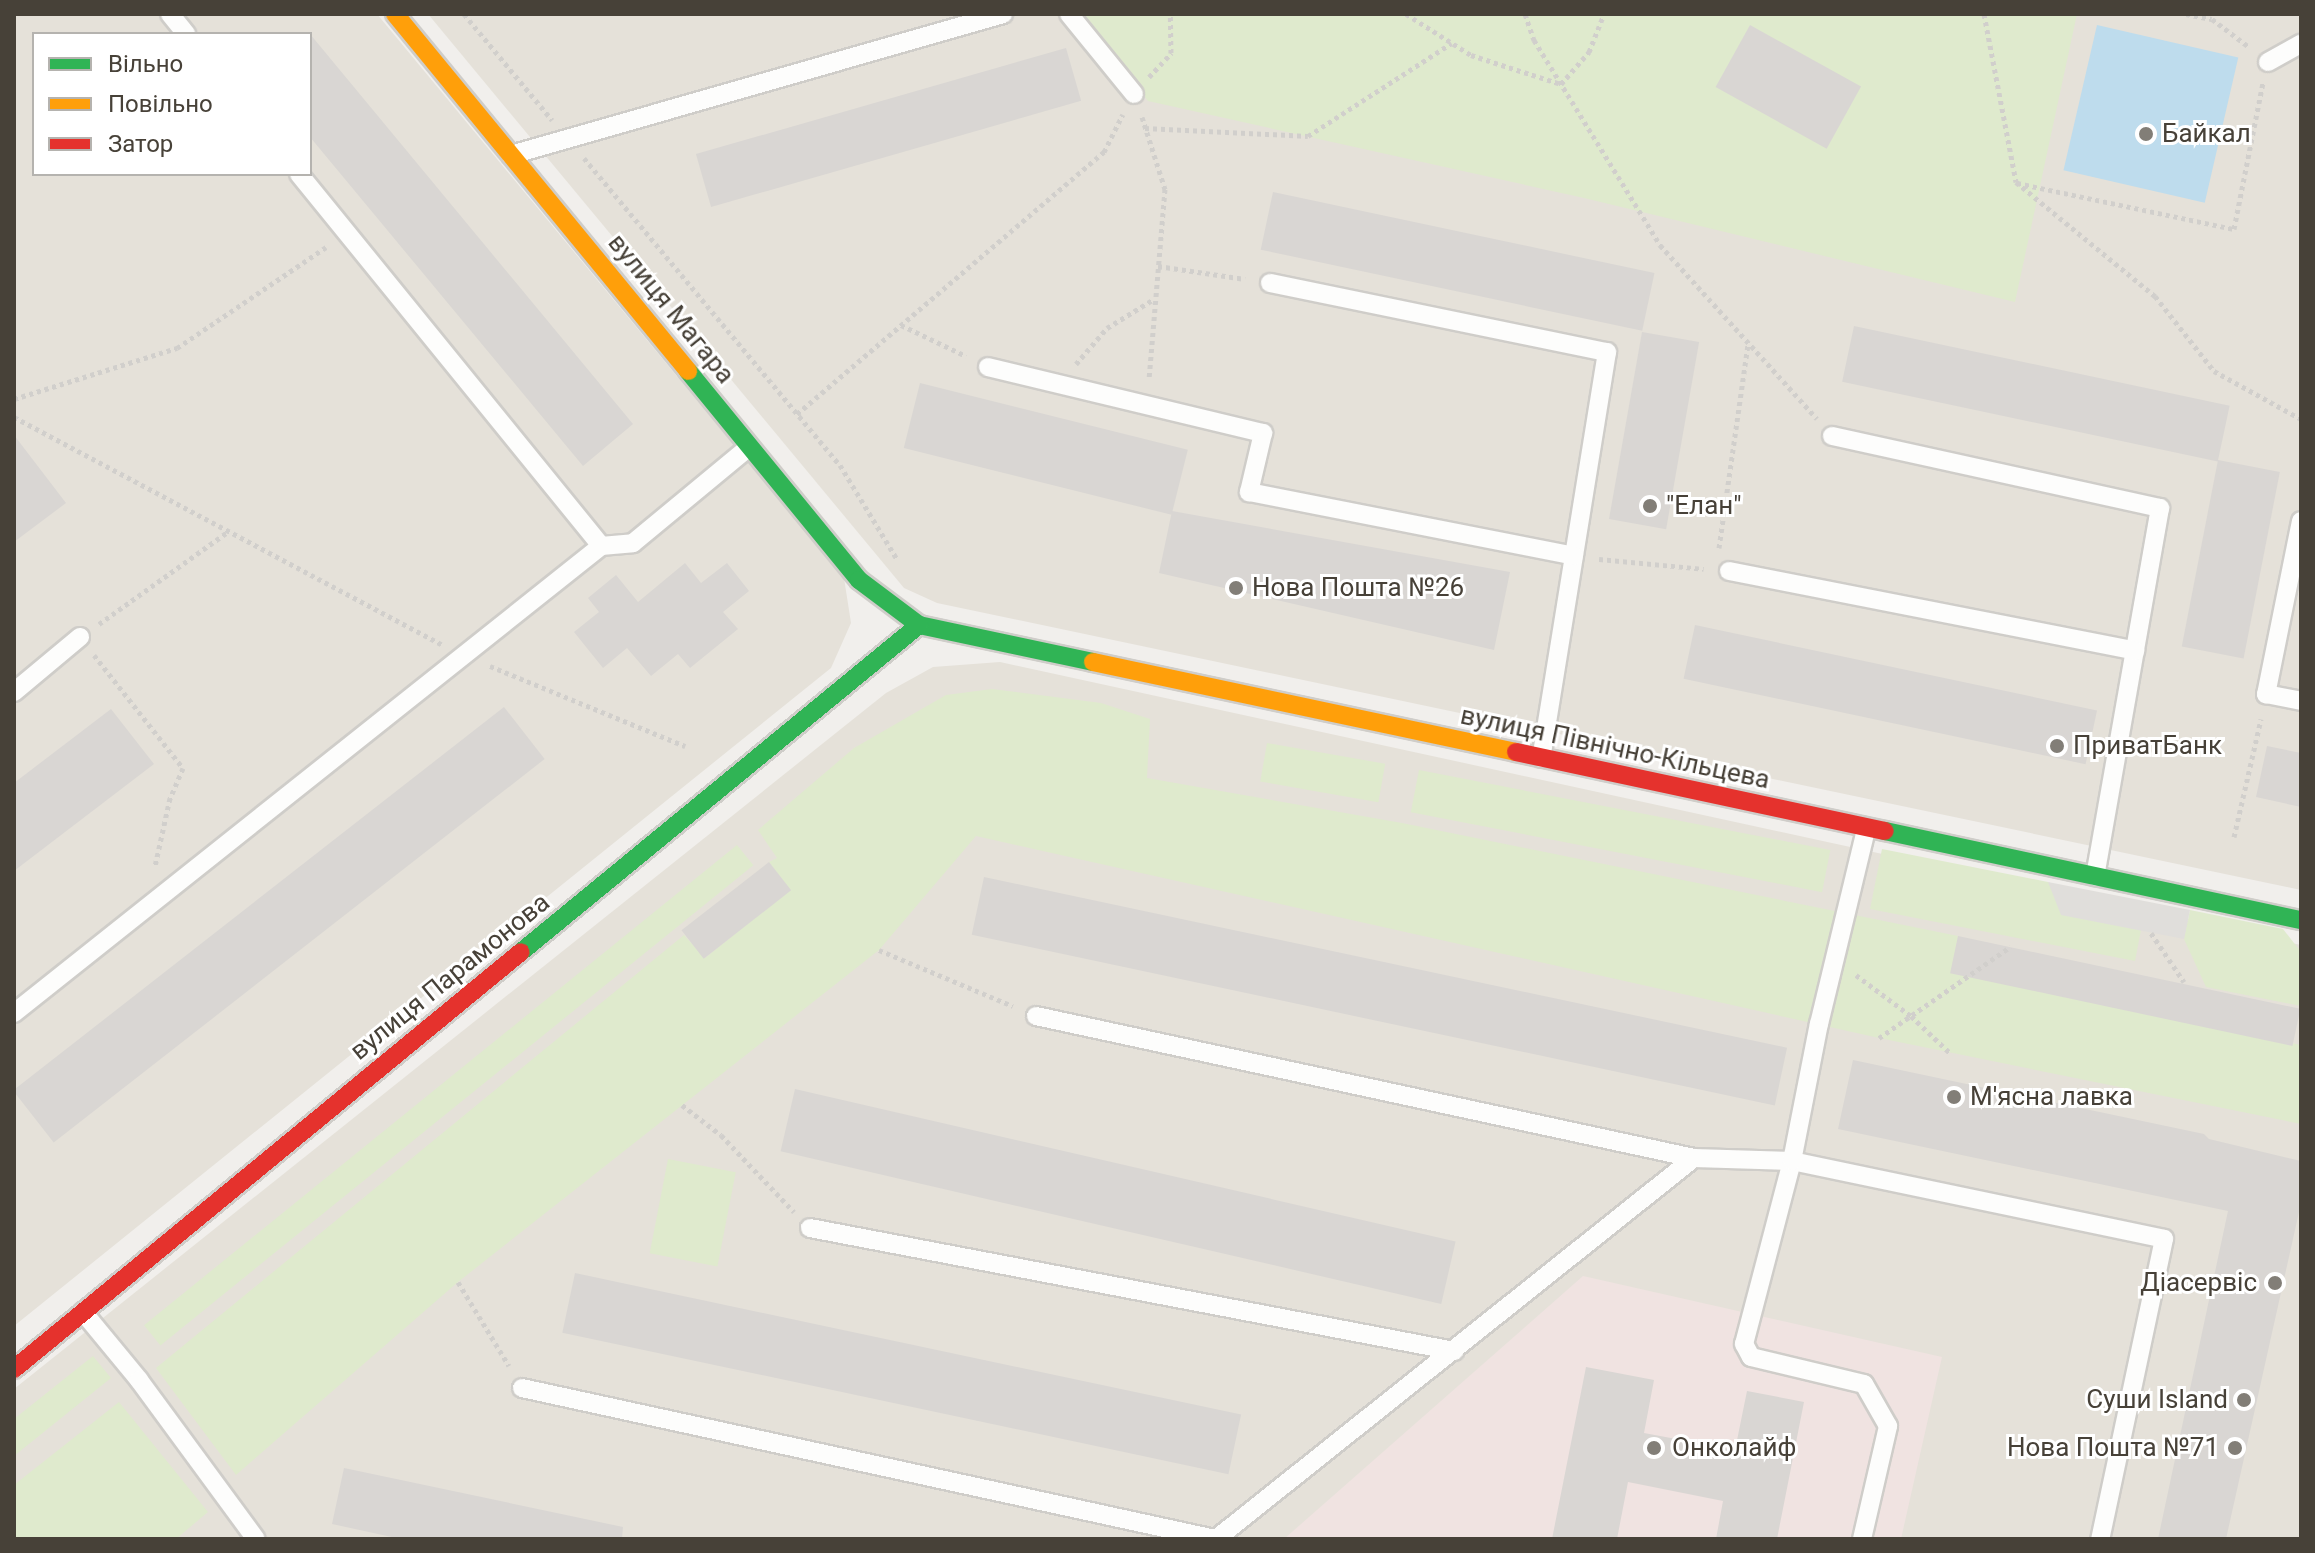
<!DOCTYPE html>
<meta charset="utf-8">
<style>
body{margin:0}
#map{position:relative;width:2315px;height:1553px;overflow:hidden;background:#f1efec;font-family:Roboto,sans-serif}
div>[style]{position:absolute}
.residential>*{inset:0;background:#e5e1d9}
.medical>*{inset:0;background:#f0e3e1}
.green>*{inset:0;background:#dfeacd;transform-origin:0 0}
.parking>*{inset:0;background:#e0dedb}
.water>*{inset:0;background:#bedced;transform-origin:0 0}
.building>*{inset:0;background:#d9d6d3;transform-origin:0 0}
.path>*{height:5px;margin-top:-2.5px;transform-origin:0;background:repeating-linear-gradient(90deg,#d1cfcc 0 4px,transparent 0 8px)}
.roads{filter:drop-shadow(2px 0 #cfcdc9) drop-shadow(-2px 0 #cfcdc9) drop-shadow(0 2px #cfcdc9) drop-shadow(0 -2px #cfcdc9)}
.lane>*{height:18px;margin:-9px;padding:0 9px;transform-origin:9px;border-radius:9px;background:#fdfdfc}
.fast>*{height:18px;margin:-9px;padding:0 9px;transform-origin:9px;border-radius:9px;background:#30b455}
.slow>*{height:18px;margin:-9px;padding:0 9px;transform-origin:9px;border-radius:9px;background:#ff9f0a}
.jam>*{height:18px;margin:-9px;padding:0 9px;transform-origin:9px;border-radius:9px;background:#e5322d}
.dots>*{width:22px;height:22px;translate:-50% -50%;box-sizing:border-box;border:4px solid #fff;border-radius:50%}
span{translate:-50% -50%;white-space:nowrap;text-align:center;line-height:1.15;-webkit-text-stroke:6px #fff;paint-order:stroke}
.poi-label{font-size:26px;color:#474138}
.left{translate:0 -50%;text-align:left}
.right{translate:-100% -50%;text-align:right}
.street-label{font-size:26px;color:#474138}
.frame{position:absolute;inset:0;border:16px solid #474138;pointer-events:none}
.legend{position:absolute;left:32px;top:32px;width:280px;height:144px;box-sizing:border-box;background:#fff;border:2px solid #b5b3af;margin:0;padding:10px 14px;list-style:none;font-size:24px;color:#474138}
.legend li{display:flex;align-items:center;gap:16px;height:40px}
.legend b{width:40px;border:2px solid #b5b3af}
</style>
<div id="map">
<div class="residential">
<div style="clip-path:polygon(evenodd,14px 14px,377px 14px,844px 578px,851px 623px,831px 668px,14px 1326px,14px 14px,34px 34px,310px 34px,310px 174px,34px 174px,34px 34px)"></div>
<div style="clip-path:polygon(428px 14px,2301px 14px,2301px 890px,937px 603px,904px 588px)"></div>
<div style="clip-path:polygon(1000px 662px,2301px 945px,2301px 1539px,14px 1539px,14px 1389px,886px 693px,933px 667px)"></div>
</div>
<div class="medical">
<div style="clip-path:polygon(1583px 1276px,1942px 1357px,1901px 1539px,1284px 1539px)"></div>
</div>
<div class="green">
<div style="clip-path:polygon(1079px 14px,2077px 14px,2015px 302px,1584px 198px,1148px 101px)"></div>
<div style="clip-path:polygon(992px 689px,1101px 703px,1150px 719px,1147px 778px,1402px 823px,1958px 936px,1951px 973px,2301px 1045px,2301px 1124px,1879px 1038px,976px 836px,879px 950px,458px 1282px,236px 1475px,156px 1368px,684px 935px,705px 958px,790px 890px,769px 862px,777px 858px,758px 830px,854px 748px,946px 695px)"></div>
<div style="left:1267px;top:743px;width:120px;height:39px;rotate:10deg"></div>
<div style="left:1419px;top:770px;width:419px;height:43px;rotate:11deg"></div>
<div style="left:737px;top:845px;width:26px;height:763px;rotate:51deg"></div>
<div style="clip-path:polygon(1882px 849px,2048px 882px,2141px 930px,2135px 961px,1870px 909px)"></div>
<div style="clip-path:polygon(2190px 910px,2283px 929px,2301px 952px,2301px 1006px,2206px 987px,2184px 939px)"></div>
<div style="left:668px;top:1159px;width:69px;height:96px;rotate:11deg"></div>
<div style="clip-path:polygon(93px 1356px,111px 1378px,14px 1456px,14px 1419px)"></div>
<div style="clip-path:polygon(119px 1402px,208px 1512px,176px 1539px,14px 1539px,14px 1485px)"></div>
</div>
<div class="parking">
<div style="clip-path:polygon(2048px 882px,2190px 910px,2184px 939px,2061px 915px)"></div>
</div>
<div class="water">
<div style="left:2097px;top:25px;width:145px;height:149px;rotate:13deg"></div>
</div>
<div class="building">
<div style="left:1750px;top:25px;width:127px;height:71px;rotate:29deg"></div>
<div style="clip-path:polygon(310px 34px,633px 424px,583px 466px,310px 137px)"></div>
<div style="left:1066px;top:48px;width:55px;height:385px;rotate:74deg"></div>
<div style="left:1273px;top:192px;width:390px;height:59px;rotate:12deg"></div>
<div style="left:1854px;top:326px;width:384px;height:57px;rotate:12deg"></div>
<div style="left:1642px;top:332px;width:58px;height:190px;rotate:10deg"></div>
<div style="left:920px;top:383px;width:276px;height:67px;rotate:14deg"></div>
<div style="clip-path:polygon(14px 435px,66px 503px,14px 542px)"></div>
<div style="left:2218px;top:460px;width:63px;height:190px;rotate:11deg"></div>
<div style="clip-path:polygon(1172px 511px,1510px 572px,1494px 650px,1159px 573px)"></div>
<div style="clip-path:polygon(685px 563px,701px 583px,727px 563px,749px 591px,723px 612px,738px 629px,690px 668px,678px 654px,651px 676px,627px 648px,603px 668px,574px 632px,599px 612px,588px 598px,616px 575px,638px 602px)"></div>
<div style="left:1695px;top:625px;width:411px;height:55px;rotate:12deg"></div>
<div style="left:504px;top:707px;width:66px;height:623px;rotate:52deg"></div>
<div style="clip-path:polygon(111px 709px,154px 764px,14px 871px,14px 783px)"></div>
<div style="clip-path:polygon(2267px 746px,2301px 753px,2301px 807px,2256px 797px)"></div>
<div style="left:769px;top:862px;width:36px;height:111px;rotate:52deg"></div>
<div style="left:984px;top:877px;width:821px;height:59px;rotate:12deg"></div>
<div style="left:1958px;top:936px;width:350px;height:38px;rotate:12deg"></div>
<div style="clip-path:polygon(1853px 1060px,2204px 1134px,2209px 1139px,2301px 1161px,2301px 1203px,2226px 1539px,2158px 1539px,2228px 1211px,1838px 1129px)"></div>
<div style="left:795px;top:1089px;width:678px;height:64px;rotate:13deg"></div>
<div style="left:575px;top:1273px;width:681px;height:61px;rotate:12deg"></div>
<div style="clip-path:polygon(1586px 1367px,1654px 1380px,1644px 1433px,1735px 1450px,1747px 1391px,1804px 1402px,1777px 1539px,1716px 1539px,1723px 1501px,1628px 1482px,1617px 1539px,1552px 1539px)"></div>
<div style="clip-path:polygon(344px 1468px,623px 1527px,622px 1539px,401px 1539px,332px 1524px)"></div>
</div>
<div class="path">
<div style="left:464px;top:14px;width:138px;rotate:50.3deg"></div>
<div style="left:1406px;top:14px;width:77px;rotate:32.2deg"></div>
<div style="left:1471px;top:55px;width:95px;rotate:17.9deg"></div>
<div style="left:1561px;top:84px;width:43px;rotate:-48.8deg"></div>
<div style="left:1589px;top:52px;width:41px;rotate:-68.5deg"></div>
<div style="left:1525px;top:14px;width:28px;rotate:71deg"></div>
<div style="left:1534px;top:40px;width:241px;rotate:58.4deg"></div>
<div style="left:1660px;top:245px;width:234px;rotate:47.9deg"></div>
<div style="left:1984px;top:14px;width:171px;rotate:79.2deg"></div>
<div style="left:2016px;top:182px;width:180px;rotate:39.4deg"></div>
<div style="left:2155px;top:296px;width:95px;rotate:51.8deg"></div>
<div style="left:2214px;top:371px;width:99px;rotate:28.9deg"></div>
<div style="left:2186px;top:14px;width:26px;rotate:11deg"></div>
<div style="left:2212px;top:19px;width:46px;rotate:37.1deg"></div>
<div style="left:1149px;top:77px;width:33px;rotate:-47deg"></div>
<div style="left:1171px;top:53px;width:39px;rotate:-91deg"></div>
<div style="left:1142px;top:117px;width:76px;rotate:72.3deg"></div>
<div style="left:1165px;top:189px;width:191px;rotate:94.8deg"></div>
<div style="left:1145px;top:128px;width:163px;rotate:2.8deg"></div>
<div style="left:1308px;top:136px;width:171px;rotate:-32.9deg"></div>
<div style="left:584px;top:158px;width:400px;rotate:50.2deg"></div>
<div style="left:840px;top:465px;width:110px;rotate:58.8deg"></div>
<div style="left:2017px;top:183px;width:222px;rotate:12deg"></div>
<div style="left:2234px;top:229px;width:149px;rotate:-78.8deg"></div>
<div style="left:1158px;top:266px;width:88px;rotate:8.5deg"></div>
<div style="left:901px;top:325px;width:72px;rotate:25.5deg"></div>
<div style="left:1076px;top:364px;width:48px;rotate:-49.3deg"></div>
<div style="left:1107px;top:328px;width:55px;rotate:-31.7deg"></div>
<div style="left:14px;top:399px;width:171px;rotate:-17.4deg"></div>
<div style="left:177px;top:348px;width:180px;rotate:-34.1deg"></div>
<div style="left:797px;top:414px;width:404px;rotate:-40.5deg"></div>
<div style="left:1104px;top:152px;width:42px;rotate:-63.4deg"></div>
<div style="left:14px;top:417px;width:484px;rotate:28deg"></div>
<div style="left:1719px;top:548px;width:206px;rotate:-81.9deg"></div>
<div style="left:1599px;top:559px;width:105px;rotate:5.4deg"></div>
<div style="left:99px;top:624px;width:160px;rotate:-35.6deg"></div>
<div style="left:94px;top:655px;width:144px;rotate:51.8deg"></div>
<div style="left:183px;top:768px;width:33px;rotate:113deg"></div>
<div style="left:170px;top:798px;width:70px;rotate:102.4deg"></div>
<div style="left:490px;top:666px;width:211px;rotate:22.3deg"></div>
<div style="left:2234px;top:837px;width:121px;rotate:-77.1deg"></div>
<div style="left:2151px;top:933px;width:59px;rotate:56deg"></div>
<div style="left:879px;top:950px;width:145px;rotate:22.7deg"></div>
<div style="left:1856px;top:975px;width:69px;rotate:36.7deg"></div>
<div style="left:1911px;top:1016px;width:54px;rotate:43.5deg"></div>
<div style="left:1879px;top:1038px;width:160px;rotate:-34.8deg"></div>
<div style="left:682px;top:1105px;width:49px;rotate:37.6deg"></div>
<div style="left:721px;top:1135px;width:106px;rotate:46.5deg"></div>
<div style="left:458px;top:1282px;width:98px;rotate:58.7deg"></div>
</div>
<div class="roads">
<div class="lane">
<div style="left:170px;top:14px;width:26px;rotate:51deg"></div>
<div style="left:1069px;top:14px;width:103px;rotate:50.9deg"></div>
<div style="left:2268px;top:62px;width:38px;rotate:-29deg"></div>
<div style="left:511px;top:155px;width:512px;rotate:-15.99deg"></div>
<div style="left:299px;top:174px;width:479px;rotate:50.9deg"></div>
<div style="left:1270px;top:283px;width:344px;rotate:11.6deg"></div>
<div style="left:1607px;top:352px;width:411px;rotate:99.2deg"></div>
<div style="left:988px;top:367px;width:283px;rotate:13.5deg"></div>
<div style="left:1263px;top:433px;width:61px;rotate:103.3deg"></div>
<div style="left:1249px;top:492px;width:331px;rotate:11.1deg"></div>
<div style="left:1832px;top:436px;width:336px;rotate:12.4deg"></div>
<div style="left:2160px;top:508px;width:374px;rotate:100deg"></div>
<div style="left:2301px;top:521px;width:177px;rotate:101.4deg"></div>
<div style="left:2266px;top:694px;width:36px;rotate:11deg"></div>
<div style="left:1729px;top:571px;width:414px;rotate:11.1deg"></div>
<div style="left:14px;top:692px;width:86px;rotate:-39.8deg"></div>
<div style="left:14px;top:1013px;width:750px;rotate:-38.5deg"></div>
<div style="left:601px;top:546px;width:32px;rotate:-5deg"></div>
<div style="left:633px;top:543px;width:151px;rotate:-39.6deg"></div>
<div style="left:1036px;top:1016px;width:673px;rotate:12.18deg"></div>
<div style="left:810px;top:1228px;width:656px;rotate:10.81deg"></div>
<div style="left:83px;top:1312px;width:88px;rotate:50.5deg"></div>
<div style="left:139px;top:1380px;width:197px;rotate:53.7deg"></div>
<div style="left:522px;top:1388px;width:709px;rotate:12.29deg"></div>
<div style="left:1216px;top:1539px;width:611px;rotate:-38.56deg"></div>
<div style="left:1694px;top:1158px;width:98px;rotate:1.8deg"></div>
<div style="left:1792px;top:1161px;width:380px;rotate:11.8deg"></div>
<div style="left:2164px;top:1239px;width:307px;rotate:102deg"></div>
<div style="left:1862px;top:1539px;width:116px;rotate:-77deg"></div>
<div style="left:1888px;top:1426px;width:48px;rotate:-119.7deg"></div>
<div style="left:1864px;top:1384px;width:116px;rotate:-166.6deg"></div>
<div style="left:1751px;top:1357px;width:15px;rotate:-118deg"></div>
<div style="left:1744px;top:1344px;width:189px;rotate:-75.3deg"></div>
<div style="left:1792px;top:1161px;width:140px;rotate:-78.9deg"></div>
<div style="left:1819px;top:1024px;width:201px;rotate:-76.4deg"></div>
</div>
<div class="fast">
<div style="left:688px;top:371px;width:270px;rotate:50.7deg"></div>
<div style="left:859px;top:580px;width:75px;rotate:36.9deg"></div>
<div style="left:919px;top:625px;width:178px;rotate:12deg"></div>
<div style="left:1885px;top:831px;width:425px;rotate:12.1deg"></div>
<div style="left:521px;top:952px;width:515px;rotate:-39.41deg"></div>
</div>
<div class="slow">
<div style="left:395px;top:14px;width:462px;rotate:50.6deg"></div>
<div style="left:1093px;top:662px;width:432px;rotate:12deg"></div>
</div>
<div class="jam">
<div style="left:1516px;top:752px;width:377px;rotate:12.1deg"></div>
<div style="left:14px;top:1369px;width:656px;rotate:-39.44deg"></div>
</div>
</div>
<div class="dots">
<div style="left:2146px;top:134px;background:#827e77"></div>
<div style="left:1650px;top:506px;background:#827e77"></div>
<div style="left:1236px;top:588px;background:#827e77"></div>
<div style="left:2057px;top:746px;background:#827e77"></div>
<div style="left:1954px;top:1097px;background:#827e77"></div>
<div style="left:2275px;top:1283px;background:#827e77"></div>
<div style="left:2244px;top:1400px;background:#827e77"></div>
<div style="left:1654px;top:1448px;background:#827e77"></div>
<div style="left:2235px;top:1448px;background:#827e77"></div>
</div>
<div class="poi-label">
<span class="left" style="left:2162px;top:134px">Байкал</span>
<span class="left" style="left:1666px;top:506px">"Елан"</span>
<span class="left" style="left:1252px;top:588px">Нова Пошта №26</span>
<span class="left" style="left:2073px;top:746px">ПриватБанк</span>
<span class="left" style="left:1970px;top:1097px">М'ясна лавка</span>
<span class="right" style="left:2257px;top:1283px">Діасервіс</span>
<span class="right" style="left:2228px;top:1400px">Суши Island</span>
<span class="left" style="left:1672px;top:1448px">Онколайф</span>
<span class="right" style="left:2219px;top:1448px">Нова Пошта №71</span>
</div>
<div class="street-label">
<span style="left:671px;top:309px;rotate:51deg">вулиця Магара</span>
<span style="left:1615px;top:748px;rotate:12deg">вулиця Північно-Кільцева</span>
<span style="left:450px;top:977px;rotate:-39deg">вулиця Парамонова</span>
</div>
<div class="frame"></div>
<ul class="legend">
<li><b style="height:10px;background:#30b455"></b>Вільно</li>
<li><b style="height:10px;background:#ff9f0a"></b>Повільно</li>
<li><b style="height:10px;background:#e5322d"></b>Затор</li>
</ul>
</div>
